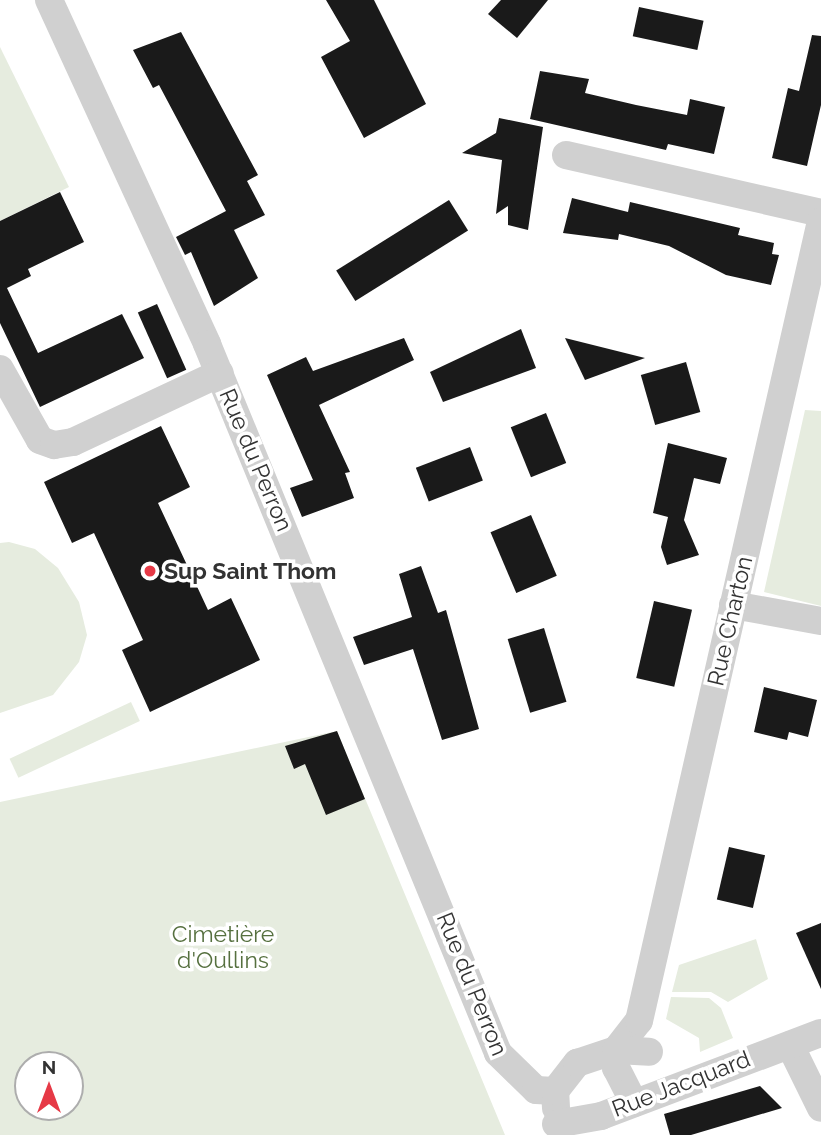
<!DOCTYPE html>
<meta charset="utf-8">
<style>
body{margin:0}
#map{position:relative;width:821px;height:1135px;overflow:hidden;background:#fff;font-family:Raleway,sans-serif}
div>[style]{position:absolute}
.green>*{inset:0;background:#e6ecdf;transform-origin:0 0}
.building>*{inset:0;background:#1a1a1a;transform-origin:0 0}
.street>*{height:28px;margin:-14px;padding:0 14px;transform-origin:14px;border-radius:14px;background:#d0d0d0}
.dots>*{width:19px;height:19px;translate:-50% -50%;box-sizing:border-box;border:4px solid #fff;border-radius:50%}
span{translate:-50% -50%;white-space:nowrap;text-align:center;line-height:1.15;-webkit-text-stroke:7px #fff;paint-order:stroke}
.street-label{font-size:23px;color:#333}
.poi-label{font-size:23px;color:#333;font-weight:700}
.left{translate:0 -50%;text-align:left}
.park-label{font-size:23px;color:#56703f}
.north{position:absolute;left:14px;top:1051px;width:70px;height:70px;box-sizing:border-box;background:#fff;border:2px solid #adadad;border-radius:50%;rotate:0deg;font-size:19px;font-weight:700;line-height:28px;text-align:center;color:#333}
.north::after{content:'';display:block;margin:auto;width:24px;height:32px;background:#e63946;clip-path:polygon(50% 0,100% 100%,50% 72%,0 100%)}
</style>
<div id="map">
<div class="green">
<div style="clip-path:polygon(0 47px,69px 187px,0 221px)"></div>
<div style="clip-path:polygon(805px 410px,821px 411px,821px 606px,764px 592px)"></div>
<div style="clip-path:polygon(9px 542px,35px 549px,58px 568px,79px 602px,87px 635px,79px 662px,53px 695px,0 713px,0 543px)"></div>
<div style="left:131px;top:702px;width:21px;height:134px;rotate:65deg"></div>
<div style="clip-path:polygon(evenodd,337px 731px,505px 1135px,0 1135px,0 802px,337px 731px,28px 1065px,70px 1065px,70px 1107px,28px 1107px,28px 1065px)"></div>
<div style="clip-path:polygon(756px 939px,768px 979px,728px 1002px,711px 992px,672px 992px,679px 965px)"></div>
<div style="clip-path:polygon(671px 997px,709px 998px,721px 1008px,733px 1038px,700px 1052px,699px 1038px,666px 1019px)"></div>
</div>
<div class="building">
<div style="clip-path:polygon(326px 0,374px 0,426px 104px,364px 138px,321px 57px,350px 41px)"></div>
<div style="clip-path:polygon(501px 0,548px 0,517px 38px,488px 14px)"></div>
<div style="left:639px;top:7px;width:66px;height:30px;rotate:12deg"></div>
<div style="clip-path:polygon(181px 32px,258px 175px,247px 181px,265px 215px,234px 230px,258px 278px,214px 306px,191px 252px,185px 255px,176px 237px,226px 211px,159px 85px,153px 88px,133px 50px)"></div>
<div style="clip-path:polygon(812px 35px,821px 36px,821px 105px,807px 166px,772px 158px,788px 88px,799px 91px)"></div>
<div style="clip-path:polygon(540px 71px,589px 79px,585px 93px,636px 105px,687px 115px,690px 99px,725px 107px,714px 154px,668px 144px,666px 150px,530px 119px)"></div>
<div style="clip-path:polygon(499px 118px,543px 127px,528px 230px,508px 225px,508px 206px,496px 214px,502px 160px,462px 153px,496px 133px)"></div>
<div style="clip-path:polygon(60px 192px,84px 242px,28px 269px,31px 276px,7px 288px,38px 353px,122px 314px,144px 358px,40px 407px,0 323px,0 221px)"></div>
<div style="clip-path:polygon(572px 198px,628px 212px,630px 202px,740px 228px,738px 235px,774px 243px,772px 254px,779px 255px,771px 285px,726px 275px,669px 246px,619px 234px,618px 240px,563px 233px)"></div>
<div style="left:449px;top:200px;width:36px;height:133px;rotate:58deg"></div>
<div style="left:157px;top:304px;width:72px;height:21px;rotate:66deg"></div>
<div style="clip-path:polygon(521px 329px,536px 368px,443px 402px,430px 372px)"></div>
<div style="clip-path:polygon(404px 338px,414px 360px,319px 405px,350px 472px,345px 473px,354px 498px,302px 517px,290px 488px,313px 480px,267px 375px,306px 357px,313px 371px)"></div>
<div style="clip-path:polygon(565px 338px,645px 358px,585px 380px)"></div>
<div style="left:686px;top:362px;width:52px;height:47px;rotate:74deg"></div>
<div style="left:546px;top:413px;width:54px;height:38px;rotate:68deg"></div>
<div style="clip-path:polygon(161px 426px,190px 487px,158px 503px,208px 610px,231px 598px,260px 660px,150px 712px,122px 650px,143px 640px,94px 533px,72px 543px,44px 482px)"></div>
<div style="clip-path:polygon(668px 443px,727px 458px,720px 484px,694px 478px,684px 520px,699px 555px,667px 565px,661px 547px,668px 517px,653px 513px)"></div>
<div style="left:470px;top:447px;width:36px;height:58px;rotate:69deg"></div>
<div style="left:531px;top:515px;width:66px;height:44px;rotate:67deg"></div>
<div style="clip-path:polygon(421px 566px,438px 613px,446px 610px,479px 729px,442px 740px,413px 649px,364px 665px,353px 637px,412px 617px,399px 574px)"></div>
<div style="left:654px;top:601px;width:39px;height:79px;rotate:13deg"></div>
<div style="left:544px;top:628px;width:77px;height:38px;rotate:73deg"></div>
<div style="clip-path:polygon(764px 687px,817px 700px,808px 737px,789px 732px,787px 740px,754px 732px)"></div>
<div style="clip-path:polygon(337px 731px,365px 799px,326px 815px,305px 764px,294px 769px,285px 746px)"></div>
<div style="left:729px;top:847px;width:37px;height:54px;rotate:13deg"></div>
<div style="clip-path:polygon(821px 923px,821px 989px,796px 933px)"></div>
<div style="clip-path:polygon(760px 1086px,782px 1108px,691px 1135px,670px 1135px,664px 1114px)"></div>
</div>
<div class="street">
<div style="left:49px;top:0;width:379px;rotate:65.3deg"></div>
<div style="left:207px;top:344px;width:766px;rotate:67.68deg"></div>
<div style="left:498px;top:1053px;width:53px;rotate:44.2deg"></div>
<div style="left:536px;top:1090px;width:19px;rotate:3deg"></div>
<div style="left:566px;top:155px;width:262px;rotate:12.8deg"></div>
<div style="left:0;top:369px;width:81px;rotate:60.6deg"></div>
<div style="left:40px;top:440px;width:15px;rotate:20deg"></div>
<div style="left:54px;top:445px;width:19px;rotate:-9deg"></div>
<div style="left:73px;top:442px;width:162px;rotate:-25.1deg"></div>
<div style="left:733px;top:605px;width:89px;rotate:10.3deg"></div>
<div style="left:790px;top:1045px;width:70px;rotate:63.8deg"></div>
<div style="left:634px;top:1103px;width:39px;rotate:-117deg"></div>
<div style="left:616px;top:1068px;width:18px;rotate:-90deg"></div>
<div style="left:616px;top:1050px;width:37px;rotate:-52deg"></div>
<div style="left:639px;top:1021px;width:820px;rotate:-77.18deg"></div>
<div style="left:556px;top:1108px;width:17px;rotate:-93deg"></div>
<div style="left:555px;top:1091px;width:36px;rotate:-52deg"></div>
<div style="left:577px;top:1063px;width:41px;rotate:-18.4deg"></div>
<div style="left:616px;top:1050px;width:33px;rotate:3deg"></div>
<div style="left:556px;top:1124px;width:46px;rotate:-10.1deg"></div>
<div style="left:601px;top:1116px;width:235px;rotate:-20.7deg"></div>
</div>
<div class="dots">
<div style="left:150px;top:571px;background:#e63946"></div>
</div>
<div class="street-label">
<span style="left:256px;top:460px;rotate:67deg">Rue du Perron</span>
<span style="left:730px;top:621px;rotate:-77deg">Rue Charton</span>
<span style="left:472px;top:984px;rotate:68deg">Rue du Perron</span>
<span style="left:681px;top:1084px;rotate:-21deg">Rue Jacquard</span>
</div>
<div class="poi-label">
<span class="left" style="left:164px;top:571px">Sup Saint Thom</span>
</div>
<div class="park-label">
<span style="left:223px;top:947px">Cimetière<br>d'Oullins</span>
</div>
<div class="north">N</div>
</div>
